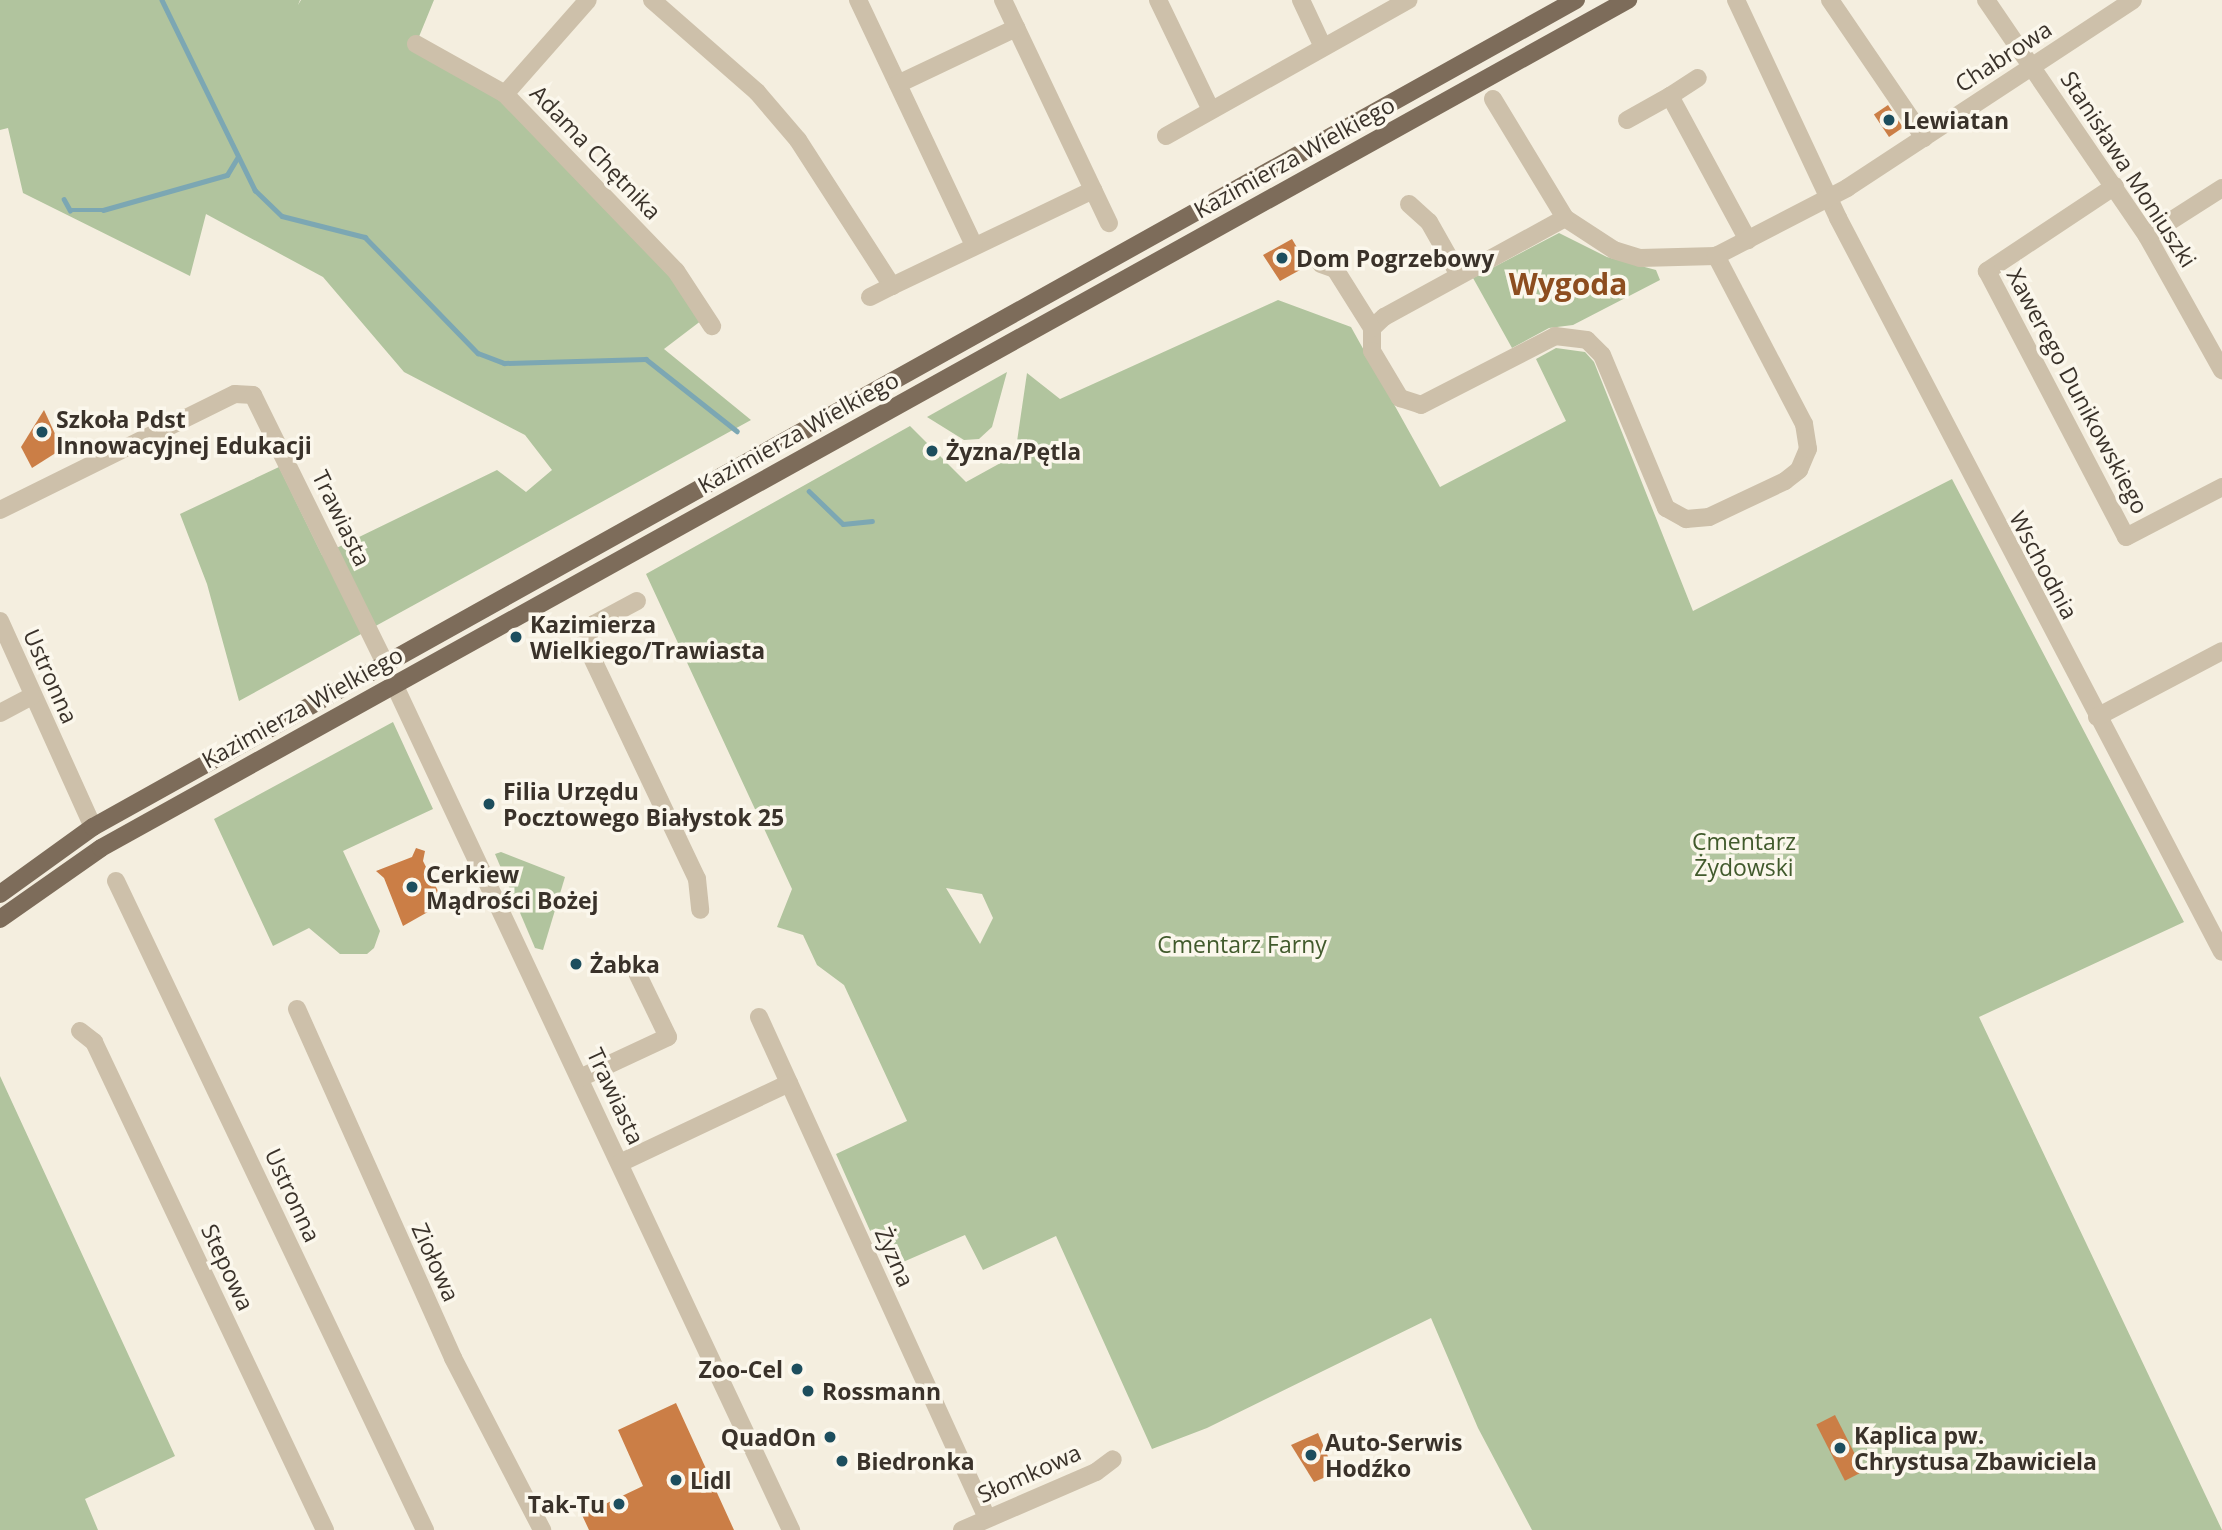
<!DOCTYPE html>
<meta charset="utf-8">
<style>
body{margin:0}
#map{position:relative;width:2222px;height:1530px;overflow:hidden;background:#f4eedf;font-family:"Open Sans",sans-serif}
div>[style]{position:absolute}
.green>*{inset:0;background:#b1c49e}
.stream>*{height:4.5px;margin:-2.25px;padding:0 2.25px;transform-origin:2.25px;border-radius:2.25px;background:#7ca7b3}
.building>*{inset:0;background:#cb7e46;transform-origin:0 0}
.minor>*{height:18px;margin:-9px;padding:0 9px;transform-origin:9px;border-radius:9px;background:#cdc0aa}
.major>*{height:18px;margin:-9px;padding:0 9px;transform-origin:9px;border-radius:9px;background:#7d6c5a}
.dots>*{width:19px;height:19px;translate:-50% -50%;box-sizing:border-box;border:4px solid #fbf7ec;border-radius:50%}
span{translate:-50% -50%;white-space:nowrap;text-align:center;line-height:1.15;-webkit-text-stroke:7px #fbf7ec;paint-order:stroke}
.street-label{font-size:23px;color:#3a322a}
.poi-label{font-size:23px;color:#3a322a;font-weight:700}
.left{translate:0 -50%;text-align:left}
.right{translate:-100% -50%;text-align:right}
.park-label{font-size:23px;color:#415a2c}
.district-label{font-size:30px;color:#8d4d1f;font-weight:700}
</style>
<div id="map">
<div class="green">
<div style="clip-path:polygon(0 0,300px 0,298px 5px,301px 0,434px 0,416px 44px,505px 94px,706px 317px,664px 349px,751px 420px,239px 701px,207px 584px,180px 514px,279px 467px,322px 555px,497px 470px,526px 492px,552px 470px,525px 435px,404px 372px,323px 277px,206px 214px,190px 276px,23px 193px,8px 128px,0 130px)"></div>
<div style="clip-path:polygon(1559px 233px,1607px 257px,1656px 270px,1660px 280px,1573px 325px,1549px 328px,1512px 348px,1473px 278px)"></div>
<div style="clip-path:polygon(evenodd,1278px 300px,1351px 327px,1440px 487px,1566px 421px,1536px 359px,1556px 348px,1585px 352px,1594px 362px,1693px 611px,1952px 479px,2184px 922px,1979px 1017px,2222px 1530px,1532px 1530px,1478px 1428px,1431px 1318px,1207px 1428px,1152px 1449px,1056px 1236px,983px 1270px,965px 1235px,887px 1269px,836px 1154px,907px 1121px,844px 985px,817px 965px,803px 935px,777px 927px,792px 889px,646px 574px,910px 426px,966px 482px,1015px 455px,1027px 373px,1060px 399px,1278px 300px,946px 888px,982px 894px,993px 918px,980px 944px,946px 888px)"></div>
<div style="clip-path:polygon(1007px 372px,992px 427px,979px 439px,964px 440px,927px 417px)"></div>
<div style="clip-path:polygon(393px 722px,433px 809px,343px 851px,380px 931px,374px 948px,367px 954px,340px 954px,309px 928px,273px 946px,214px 819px)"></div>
<div style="clip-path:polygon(501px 852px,565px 877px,543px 950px,535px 948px,495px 854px)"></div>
<div style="clip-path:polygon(0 1076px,175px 1456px,85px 1499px,98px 1530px,0 1530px)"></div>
</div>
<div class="stream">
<div style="left:162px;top:0;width:212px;rotate:63.9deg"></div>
<div style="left:255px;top:190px;width:37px;rotate:44deg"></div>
<div style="left:282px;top:216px;width:86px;rotate:14.2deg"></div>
<div style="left:365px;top:237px;width:162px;rotate:45.8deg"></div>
<div style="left:478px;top:353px;width:28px;rotate:21deg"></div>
<div style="left:504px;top:363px;width:142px;rotate:-1.6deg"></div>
<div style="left:646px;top:359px;width:116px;rotate:38.4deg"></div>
<div style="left:64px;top:199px;width:13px;rotate:61deg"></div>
<div style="left:70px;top:210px;width:33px"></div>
<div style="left:103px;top:210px;width:129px;rotate:-15.8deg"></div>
<div style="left:227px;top:175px;width:21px;rotate:-59deg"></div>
<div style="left:809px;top:491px;width:47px;rotate:44.1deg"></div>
<div style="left:843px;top:524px;width:29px;rotate:-6deg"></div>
</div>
<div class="building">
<div style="left:1888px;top:105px;width:27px;height:17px;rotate:56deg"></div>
<div style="clip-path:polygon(1292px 239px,1302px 256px,1295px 260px,1300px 270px,1280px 281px,1263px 255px)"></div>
<div style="clip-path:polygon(44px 410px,62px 449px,32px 468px,21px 447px)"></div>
<div style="clip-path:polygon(416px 848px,425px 851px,423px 861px,440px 895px,449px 900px,403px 926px,384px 878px,376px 871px,412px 857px)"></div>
<div style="clip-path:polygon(676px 1403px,734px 1530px,589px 1530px,582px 1515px,643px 1486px,618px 1430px)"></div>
<div style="left:1835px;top:1415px;width:63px;height:21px;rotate:63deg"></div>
<div style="clip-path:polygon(1318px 1433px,1335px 1473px,1314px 1482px,1291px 1445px)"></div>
</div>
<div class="minor">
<div style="left:652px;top:0;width:140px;rotate:41.2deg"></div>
<div style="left:757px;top:92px;width:63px;rotate:49.5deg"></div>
<div style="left:798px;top:140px;width:174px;rotate:57.2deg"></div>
<div style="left:892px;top:286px;width:223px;rotate:-25.5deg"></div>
<div style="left:858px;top:0;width:271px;rotate:64.7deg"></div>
<div style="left:1003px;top:0;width:247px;rotate:64.6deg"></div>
<div style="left:1158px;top:0;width:122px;rotate:64.3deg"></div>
<div style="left:1301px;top:0;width:52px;rotate:64.9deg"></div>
<div style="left:1736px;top:0;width:241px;rotate:64.9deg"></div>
<div style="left:1838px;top:218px;width:828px;rotate:62.38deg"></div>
<div style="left:1830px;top:0;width:167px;rotate:55.7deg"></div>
<div style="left:1986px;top:0;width:286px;rotate:55.7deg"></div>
<div style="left:2147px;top:236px;width:154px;rotate:60.8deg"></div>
<div style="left:416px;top:44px;width:102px;rotate:29.3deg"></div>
<div style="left:505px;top:94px;width:246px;rotate:46deg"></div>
<div style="left:676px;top:271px;width:66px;rotate:56.8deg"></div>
<div style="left:898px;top:84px;width:131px;rotate:-25.4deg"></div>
<div style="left:505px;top:94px;width:125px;rotate:-48.6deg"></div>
<div style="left:1670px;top:96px;width:33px;rotate:-33deg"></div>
<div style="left:1493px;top:99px;width:139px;rotate:58.8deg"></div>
<div style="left:1627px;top:120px;width:49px;rotate:-29.2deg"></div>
<div style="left:1670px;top:96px;width:164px;rotate:61.6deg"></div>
<div style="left:1166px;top:136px;width:278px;rotate:-29.3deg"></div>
<div style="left:2115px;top:186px;width:154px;rotate:146.4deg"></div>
<div style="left:1987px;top:271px;width:300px;rotate:62.4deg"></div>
<div style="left:2126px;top:537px;width:108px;rotate:-27.5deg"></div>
<div style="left:1409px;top:204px;width:27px;rotate:42deg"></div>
<div style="left:1429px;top:222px;width:61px;rotate:60.5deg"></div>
<div style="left:2147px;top:236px;width:89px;rotate:-32.6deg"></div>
<div style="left:1716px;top:256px;width:76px;rotate:178.5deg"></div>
<div style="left:1640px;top:258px;width:27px;rotate:-163deg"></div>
<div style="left:1614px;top:250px;width:59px;rotate:-146.9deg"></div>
<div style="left:1565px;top:218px;width:206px;rotate:151.3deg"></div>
<div style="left:1384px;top:317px;width:16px;rotate:137deg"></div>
<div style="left:1372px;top:328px;width:23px;rotate:90deg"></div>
<div style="left:1372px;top:351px;width:55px;rotate:59.2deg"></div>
<div style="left:1400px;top:398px;width:22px;rotate:18deg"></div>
<div style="left:1421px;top:405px;width:151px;rotate:-27.2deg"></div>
<div style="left:1555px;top:336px;width:32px;rotate:7deg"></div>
<div style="left:1587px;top:340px;width:21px;rotate:45deg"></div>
<div style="left:1602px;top:355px;width:166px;rotate:67.3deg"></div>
<div style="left:1666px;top:508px;width:23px;rotate:29deg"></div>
<div style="left:1686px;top:519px;width:23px;rotate:-5deg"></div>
<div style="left:1709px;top:517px;width:84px;rotate:-25.3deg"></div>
<div style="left:1785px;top:481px;width:18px;rotate:-38deg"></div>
<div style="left:1799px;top:470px;width:23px;rotate:-67deg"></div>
<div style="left:1808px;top:449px;width:25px;rotate:-99deg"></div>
<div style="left:1804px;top:424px;width:190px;rotate:-117.6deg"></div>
<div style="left:1716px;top:256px;width:148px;rotate:-27.4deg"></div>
<div style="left:1847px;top:188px;width:342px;rotate:-33.3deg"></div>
<div style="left:1321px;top:264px;width:15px;rotate:20deg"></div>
<div style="left:1335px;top:269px;width:70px;rotate:57.9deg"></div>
<div style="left:870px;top:297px;width:25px;rotate:-27deg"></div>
<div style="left:0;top:510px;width:262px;rotate:-26.3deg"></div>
<div style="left:235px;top:394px;width:18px;rotate:3deg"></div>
<div style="left:253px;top:395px;width:299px;rotate:63.8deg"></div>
<div style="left:637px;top:601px;width:49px;rotate:151.9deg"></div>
<div style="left:594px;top:624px;width:21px;rotate:115deg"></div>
<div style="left:585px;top:643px;width:261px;rotate:64.6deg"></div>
<div style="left:697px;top:879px;width:31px;rotate:84deg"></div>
<div style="left:0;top:621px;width:226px;rotate:65.7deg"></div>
<div style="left:394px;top:684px;width:935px;rotate:64.86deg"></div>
<div style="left:0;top:713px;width:36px;rotate:-28deg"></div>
<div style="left:2097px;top:717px;width:141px;rotate:-27.8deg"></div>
<div style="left:116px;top:881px;width:719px;rotate:64.54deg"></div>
<div style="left:297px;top:1009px;width:382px;rotate:65.9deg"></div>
<div style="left:453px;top:1358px;width:194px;rotate:62.6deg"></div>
<div style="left:759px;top:1017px;width:550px;rotate:65.53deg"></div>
<div style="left:80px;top:1031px;width:18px;rotate:38deg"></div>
<div style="left:94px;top:1042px;width:540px;rotate:64.67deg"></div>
<div style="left:580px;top:1078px;width:97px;rotate:-25deg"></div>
<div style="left:668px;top:1037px;width:69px;rotate:-115.8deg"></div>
<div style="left:620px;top:1163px;width:187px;rotate:-25.3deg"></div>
<div style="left:962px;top:1530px;width:146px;rotate:-23.4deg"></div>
<div style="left:1096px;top:1472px;width:21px;rotate:-37deg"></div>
</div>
<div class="major">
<div style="left:0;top:894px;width:115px;rotate:-35.8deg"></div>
<div style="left:93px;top:827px;width:1698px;rotate:-29.15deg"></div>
<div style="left:0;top:919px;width:123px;rotate:-35.1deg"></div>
<div style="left:101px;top:848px;width:1747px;rotate:-29.05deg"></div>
</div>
<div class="dots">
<div style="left:1889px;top:120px;background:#1d4e5e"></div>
<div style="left:1282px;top:258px;background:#1d4e5e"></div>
<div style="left:42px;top:432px;background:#1d4e5e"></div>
<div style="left:932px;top:451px;background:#1d4e5e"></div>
<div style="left:516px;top:637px;background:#1d4e5e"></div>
<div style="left:489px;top:804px;background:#1d4e5e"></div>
<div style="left:412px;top:887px;background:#1d4e5e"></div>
<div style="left:576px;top:964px;background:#1d4e5e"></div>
<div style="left:797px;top:1369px;background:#1d4e5e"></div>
<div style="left:808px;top:1391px;background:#1d4e5e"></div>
<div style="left:830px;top:1437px;background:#1d4e5e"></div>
<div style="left:1840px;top:1448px;background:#1d4e5e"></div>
<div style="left:1311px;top:1455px;background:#1d4e5e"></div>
<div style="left:842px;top:1461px;background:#1d4e5e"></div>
<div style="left:676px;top:1480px;background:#1d4e5e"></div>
<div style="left:619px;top:1504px;background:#1d4e5e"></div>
</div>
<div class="street-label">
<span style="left:2003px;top:56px;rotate:-33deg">Chabrowa</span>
<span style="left:596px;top:152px;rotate:46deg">Adama Chętnika</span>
<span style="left:1294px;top:157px;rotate:-29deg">Kazimierza Wielkiego</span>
<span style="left:2129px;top:169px;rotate:57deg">Stanisława Moniuszki</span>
<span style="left:2078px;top:391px;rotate:62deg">Xawerego Dunikowskiego</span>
<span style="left:798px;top:432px;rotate:-29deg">Kazimierza Wielkiego</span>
<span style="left:342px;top:518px;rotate:64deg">Trawiasta</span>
<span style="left:2044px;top:565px;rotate:62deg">Wschodnia</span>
<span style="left:51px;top:676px;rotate:66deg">Ustronna</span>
<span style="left:302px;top:707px;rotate:-29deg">Kazimierza Wielkiego</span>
<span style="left:616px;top:1096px;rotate:65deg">Trawiasta</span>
<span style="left:293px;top:1195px;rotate:65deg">Ustronna</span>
<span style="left:895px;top:1257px;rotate:66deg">Żyzna</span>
<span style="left:436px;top:1262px;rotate:66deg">Ziołowa</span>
<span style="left:228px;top:1267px;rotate:65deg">Stepowa</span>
<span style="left:1029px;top:1473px;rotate:-24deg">Słomkowa</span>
</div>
<div class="poi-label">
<span class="left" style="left:1903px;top:120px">Lewiatan</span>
<span class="left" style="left:1296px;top:258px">Dom Pogrzebowy</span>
<span class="left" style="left:56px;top:432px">Szkoła Pdst<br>Innowacyjnej Edukacji</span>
<span class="left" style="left:946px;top:451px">Żyzna/Pętla</span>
<span class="left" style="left:530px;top:637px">Kazimierza<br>Wielkiego/Trawiasta</span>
<span class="left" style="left:503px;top:804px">Filia Urzędu<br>Pocztowego Białystok 25</span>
<span class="left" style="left:426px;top:887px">Cerkiew<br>Mądrości Bożej</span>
<span class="left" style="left:590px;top:964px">Żabka</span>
<span class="right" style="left:783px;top:1369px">Zoo-Cel</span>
<span class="left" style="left:822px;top:1391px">Rossmann</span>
<span class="left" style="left:1854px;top:1448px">Kaplica pw.<br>Chrystusa Zbawiciela</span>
<span class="right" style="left:816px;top:1437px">QuadOn</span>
<span class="left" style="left:1325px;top:1455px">Auto-Serwis<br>Hodźko</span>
<span class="left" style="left:856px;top:1461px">Biedronka</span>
<span class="left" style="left:690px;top:1480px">Lidl</span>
<span class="right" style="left:605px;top:1504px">Tak-Tu</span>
</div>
<div class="park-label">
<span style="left:1744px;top:854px">Cmentarz<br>Żydowski</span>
<span style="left:1242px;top:944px">Cmentarz Farny</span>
</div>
<div class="district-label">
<span style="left:1568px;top:284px">Wygoda</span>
</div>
</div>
